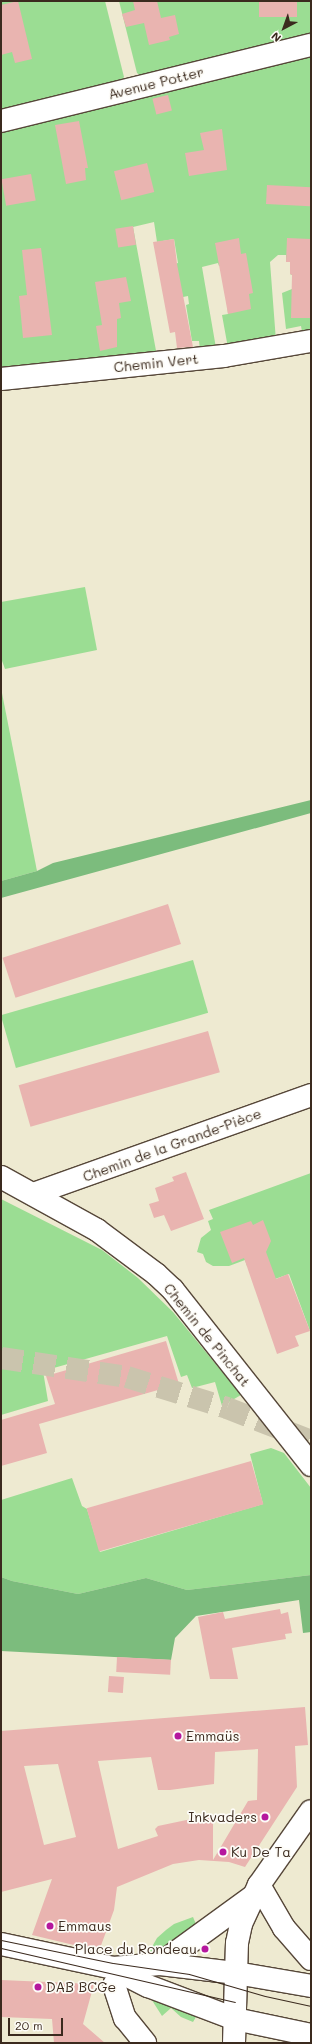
<!DOCTYPE html>
<meta charset="utf-8">
<style>
body{margin:0}
#map{position:relative;width:312px;height:2044px;overflow:hidden;background:#eeead1;font-family:Mali,sans-serif}
div>[style]{position:absolute}
.green>*{inset:0;background:#9bdd93;transform-origin:0 0}
.forest>*{inset:0;background:#7cbc7d}
.building>*{inset:0;background:#e9b4b0;transform-origin:0 0}
.major-tunnel>*{height:22px;margin-top:-11px;transform-origin:0;background:repeating-linear-gradient(90deg,#cac4ad 0 22px,transparent 0 33px)}
.roads{filter:drop-shadow(1px 0 #564739) drop-shadow(-1px 0 #564739) drop-shadow(0 1px #564739) drop-shadow(0 -1px #564739)}
.minor>*{height:22px;margin:-11px;padding:0 11px;transform-origin:11px;border-radius:11px;background:#fff}
.major>*{height:22px;margin:-11px;padding:0 11px;transform-origin:11px;border-radius:11px;background:#fff}
.tram>*{height:1px;margin:-0.5px;padding:0 0.5px;transform-origin:0.5px;border-radius:0.5px;background:#3b2a1e}
.dots>*{width:11px;height:11px;translate:-50% -50%;box-sizing:border-box;border:2px solid #fdfcf7;border-radius:50%}
span{translate:-50% -50%;white-space:nowrap;text-align:center;line-height:1.15;-webkit-text-stroke:3.5px #fdfcf7;paint-order:stroke}
.street-label{font-size:14px;color:#3b2a1e}
.poi-label{font-size:14px;color:#3b2a1e}
.left{translate:0 -50%;text-align:left}
.right{translate:-100% -50%;text-align:right}
.frame{position:absolute;inset:0;border:2px solid #3b2a1e;pointer-events:none}
.north{position:absolute;left:264px;top:8px;width:40px;height:40px;-webkit-text-stroke:3px #fdfcf7;paint-order:stroke;rotate:221deg;font-size:11px;font-weight:700;line-height:16px;text-align:center;color:#3b2a1e}
.north::after{content:'';display:block;margin:auto;width:14px;height:18px;background:#3b2a1e;clip-path:polygon(50% 0,100% 100%,50% 72%,0 100%)}
.scale{position:absolute;left:8px;top:2018px;width:55px;height:18px;box-sizing:border-box;border:2px solid #3b2a1e;border-top:0;padding-left:5px;font-size:12px;line-height:14px;white-space:nowrap;color:#3b2a1e;-webkit-text-stroke:3px #fdfcf7;paint-order:stroke}
</style>
<div id="map">
<div class="green">
<div style="clip-path:polygon(1px 1px,105px 1px,124px 77px,120px 82px,1px 111px)"></div>
<div style="clip-path:polygon(119px 1px,311px 1px,311px 37px,142px 77px,137px 73px)"></div>
<div style="clip-path:polygon(311px 54px,311px 335px,303px 337px,301px 326px,286px 329px,282px 293px,292px 289px,292px 275px,290px 274px,290px 262px,286px 262px,286px 255px,278px 255px,270px 262px,276px 341px,228px 348px,222px 315px,228px 314px,223px 265px,219px 266px,218px 263px,202px 267px,216px 348px,200px 350px,199px 341px,192px 341px,186px 305px,189px 304px,188px 296px,183px 297px,174px 264px,178px 263px,174px 239px,157px 242px,154px 222px,133px 227px,157px 356px,1px 371px,1px 129px)"></div>
<div style="clip-path:polygon(85px 587px,97px 650px,5px 669px,1px 658px,1px 602px)"></div>
<div style="clip-path:polygon(1px 688px,37px 871px,1px 881px)"></div>
<div style="left:193px;top:960px;width:55px;height:200px;rotate:74deg"></div>
<div style="clip-path:polygon(311px 1173px,311px 1330px,310px 1331px,289px 1274px,275px 1279px,247px 1266px,245px 1260px,229px 1266px,213px 1266px,206px 1262px,203px 1254px,197px 1252px,201px 1238px,211px 1230px,208px 1221px,213px 1219px,209px 1210px)"></div>
<div style="clip-path:polygon(1px 1199px,102px 1250px,138px 1278px,173px 1312px,241px 1395px,222px 1406px,215px 1382px,192px 1388px,187px 1375px,181px 1377px,167px 1336px,43px 1371px,48px 1401px,1px 1415px)"></div>
<div style="clip-path:polygon(271px 1448px,284px 1453px,311px 1488px,311px 1575px,187px 1590px,146px 1578px,78px 1594px,12px 1581px,1px 1577px,1px 1500px,72px 1478px,82px 1506px,87px 1509px,100px 1552px,263px 1504px,250px 1454px)"></div>
<div style="clip-path:polygon(193px 1917px,198px 1929px,173px 1944px,148px 1954px,157px 1938px,166px 1930px,174px 1924px)"></div>
<div style="clip-path:polygon(148px 1994px,178px 2007px,196px 2017px,193px 2022px,181px 2017px,171px 2008px,162px 2016px)"></div>
</div>
<div class="forest">
<div style="clip-path:polygon(311px 800px,311px 813px,1px 898px,1px 881px,37px 871px,53px 863px)"></div>
<div style="clip-path:polygon(311px 1575px,311px 1632px,303px 1633px,299px 1600px,196px 1616px,175px 1638px,171px 1660px,1px 1651px,1px 1577px,12px 1581px,78px 1594px,146px 1578px,187px 1590px)"></div>
</div>
<div class="building">
<div style="clip-path:polygon(18px 1px,32px 59px,15px 63px,12px 52px,1px 55px,1px 5px)"></div>
<div style="clip-path:polygon(133px 1px,157px 1px,161px 18px,175px 15px,179px 34px,169px 37px,170px 40px,149px 45px,144px 23px,126px 27px,122px 14px,135px 10px)"></div>
<div style="left:259px;top:1px;width:38px;height:16px"></div>
<div style="left:168px;top:95px;width:16px;height:16px;rotate:76deg"></div>
<div style="clip-path:polygon(79px 121px,88px 168px,85px 168px,86px 180px,66px 184px,55px 125px)"></div>
<div style="clip-path:polygon(222px 129px,227px 170px,189px 176px,185px 153px,204px 150px,200px 133px)"></div>
<div style="left:147px;top:163px;width:30px;height:34px;rotate:76deg"></div>
<div style="left:31px;top:174px;width:27px;height:30px;rotate:80deg"></div>
<div style="left:267px;top:185px;width:44px;height:19px;rotate:3deg"></div>
<div style="left:133px;top:226px;width:19px;height:18px;rotate:81deg"></div>
<div style="clip-path:polygon(239px 238px,241px 254px,246px 253px,253px 293px,249px 294px,251px 309px,228px 314px,215px 243px)"></div>
<div style="clip-path:polygon(287px 238px,311px 239px,311px 318px,291px 318px,292px 275px,290px 274px,290px 262px,286px 262px)"></div>
<div style="clip-path:polygon(174px 239px,177px 264px,193px 347px,177px 348px,175px 332px,170px 333px,153px 242px)"></div>
<div style="clip-path:polygon(41px 248px,52px 335px,23px 338px,19px 296px,27px 295px,22px 250px)"></div>
<div style="clip-path:polygon(126px 277px,131px 301px,119px 303px,121px 318px,117px 319px,117px 347px,100px 351px,96px 326px,102px 325px,95px 282px)"></div>
<div style="left:168px;top:904px;width:42px;height:174px;rotate:72deg"></div>
<div style="left:208px;top:1031px;width:43px;height:197px;rotate:74deg"></div>
<div style="clip-path:polygon(186px 1172px,204px 1219px,171px 1231px,164px 1215px,154px 1218px,149px 1204px,159px 1201px,155px 1188px,174px 1181px,172px 1177px)"></div>
<div style="clip-path:polygon(263px 1220px,271px 1241px,266px 1252px,276px 1279px,288px 1274px,310px 1331px,295px 1336px,299px 1346px,277px 1354px,244px 1258px,232px 1263px,220px 1232px,251px 1221px,253px 1225px)"></div>
<div style="clip-path:polygon(166px 1341px,179px 1384px,39px 1424px,47px 1453px,1px 1466px,1px 1420px,55px 1404px,46px 1376px)"></div>
<div style="left:251px;top:1461px;width:45px;height:171px;rotate:74deg"></div>
<div style="clip-path:polygon(280px 1609px,281px 1614px,288px 1612px,292px 1633px,285px 1634px,286px 1639px,232px 1648px,238px 1679px,210px 1679px,198px 1617px,223px 1612px,225px 1619px)"></div>
<div style="left:117px;top:1657px;width:54px;height:15px;rotate:3deg"></div>
<div style="left:109px;top:1676px;width:15px;height:16px;rotate:4deg"></div>
<div style="clip-path:polygon(evenodd,305px 1707px,308px 1745px,295px 1746px,297px 1787px,245px 1867px,229px 1862px,199px 1860px,173px 1864px,117px 1887px,114px 1910px,99px 1951px,32px 1935px,52px 1879px,1px 1892px,1px 1731px,305px 1707px,258px 1749px,257px 1800px,248px 1801px,213px 1860px,213px 1815px,195px 1815px,196px 1818px,158px 1826px,155px 1829px,158px 1836px,118px 1849px,98px 1761px,151px 1757px,158px 1790px,170px 1790px,214px 1784px,215px 1752px,258px 1749px,305px 1707px,58px 1764px,76px 1837px,44px 1845px,24px 1766px,58px 1764px)"></div>
<div style="clip-path:polygon(1px 1980px,94px 1984px,83px 2024px,105px 2043px,54px 2043px,52px 2019px,1px 2017px)"></div>
</div>
<div class="major-tunnel">
<div style="left:1px;top:1358px;width:127px;rotate:8.6deg"></div>
<div style="left:127px;top:1377px;width:105px;rotate:17.2deg"></div>
<div style="left:227px;top:1408px;width:90px;rotate:21.4deg"></div>
</div>
<div class="roads">
<div class="minor">
<div style="left:1px;top:121px;width:319px;rotate:-13.8deg"></div>
<div style="left:1px;top:379px;width:224px;rotate:-5.9deg"></div>
<div style="left:224px;top:356px;width:88px;rotate:-9.8deg"></div>
<div style="left:1px;top:1177px;width:110px;rotate:28.9deg"></div>
<div style="left:97px;top:1230px;width:74px;rotate:36.7deg"></div>
<div style="left:156px;top:1274px;width:23px;rotate:43deg"></div>
<div style="left:173px;top:1290px;width:223px;rotate:51.7deg"></div>
<div style="left:33px;top:1194px;width:295px;rotate:-19.6deg"></div>
<div style="left:1px;top:1944px;width:115px;rotate:12.1deg"></div>
<div style="left:113px;top:1968px;width:47px;rotate:-4.9deg"></div>
<div style="left:160px;top:1964px;width:77px;rotate:6.8deg"></div>
<div style="left:160px;top:1964px;width:114px;rotate:-36.1deg"></div>
<div style="left:114px;top:1969px;width:38px;rotate:27deg"></div>
<div style="left:148px;top:1986px;width:93px;rotate:20.8deg"></div>
<div style="left:114px;top:1985px;width:35px;rotate:72deg"></div>
<div style="left:125px;top:2018px;width:32px;rotate:51deg"></div>
</div>
<div class="major">
<div style="left:259px;top:1885px;width:50px;rotate:59.8deg"></div>
<div style="left:284px;top:1928px;width:41px;rotate:48.9deg"></div>
<div style="left:236px;top:1973px;width:76px;rotate:9.8deg"></div>
<div style="left:235px;top:2019px;width:78px;rotate:11.9deg"></div>
<div style="left:234px;top:2043px;width:100px;rotate:-88.3deg"></div>
<div style="left:237px;top:1943px;width:19px;rotate:-78deg"></div>
<div style="left:241px;top:1924px;width:43px;rotate:-65.2deg"></div>
<div style="left:259px;top:1885px;width:90px;rotate:-54.9deg"></div>
</div>
</div>
<div class="tram">
<div style="left:1px;top:1940px;width:114px;rotate:11.6deg"></div>
<div style="left:113px;top:1963px;width:77px;rotate:8.2deg"></div>
<div style="left:189px;top:1974px;width:79px;rotate:16.1deg"></div>
<div style="left:265px;top:1996px;width:47px;rotate:12.3deg"></div>
<div style="left:1px;top:1948px;width:240px;rotate:13deg"></div>
</div>
<div class="dots">
<div style="left:178px;top:1736px;background:#b5179e"></div>
<div style="left:265px;top:1817px;background:#b5179e"></div>
<div style="left:223px;top:1852px;background:#b5179e"></div>
<div style="left:50px;top:1926px;background:#b5179e"></div>
<div style="left:205px;top:1949px;background:#b5179e"></div>
<div style="left:38px;top:1987px;background:#b5179e"></div>
</div>
<div class="street-label">
<span style="left:156px;top:83px;rotate:-14deg">Avenue Potter</span>
<span style="left:156px;top:363px;rotate:-6deg">Chemin Vert</span>
<span style="left:172px;top:1145px;rotate:-20deg">Chemin de la Grande-Pièce</span>
<span style="left:207px;top:1335px;rotate:51deg">Chemin de Pinchat</span>
</div>
<div class="poi-label">
<span class="left" style="left:186px;top:1736px">Emmaüs</span>
<span class="right" style="left:257px;top:1817px">Inkvaders</span>
<span class="left" style="left:231px;top:1852px">Ku De Ta</span>
<span class="left" style="left:58px;top:1926px">Emmaus</span>
<span class="right" style="left:197px;top:1949px">Place du Rondeau</span>
<span class="left" style="left:46px;top:1987px">DAB BCGe</span>
</div>
<div class="frame"></div>
<div class="north">N</div>
<div class="scale">20 m</div>
</div>
